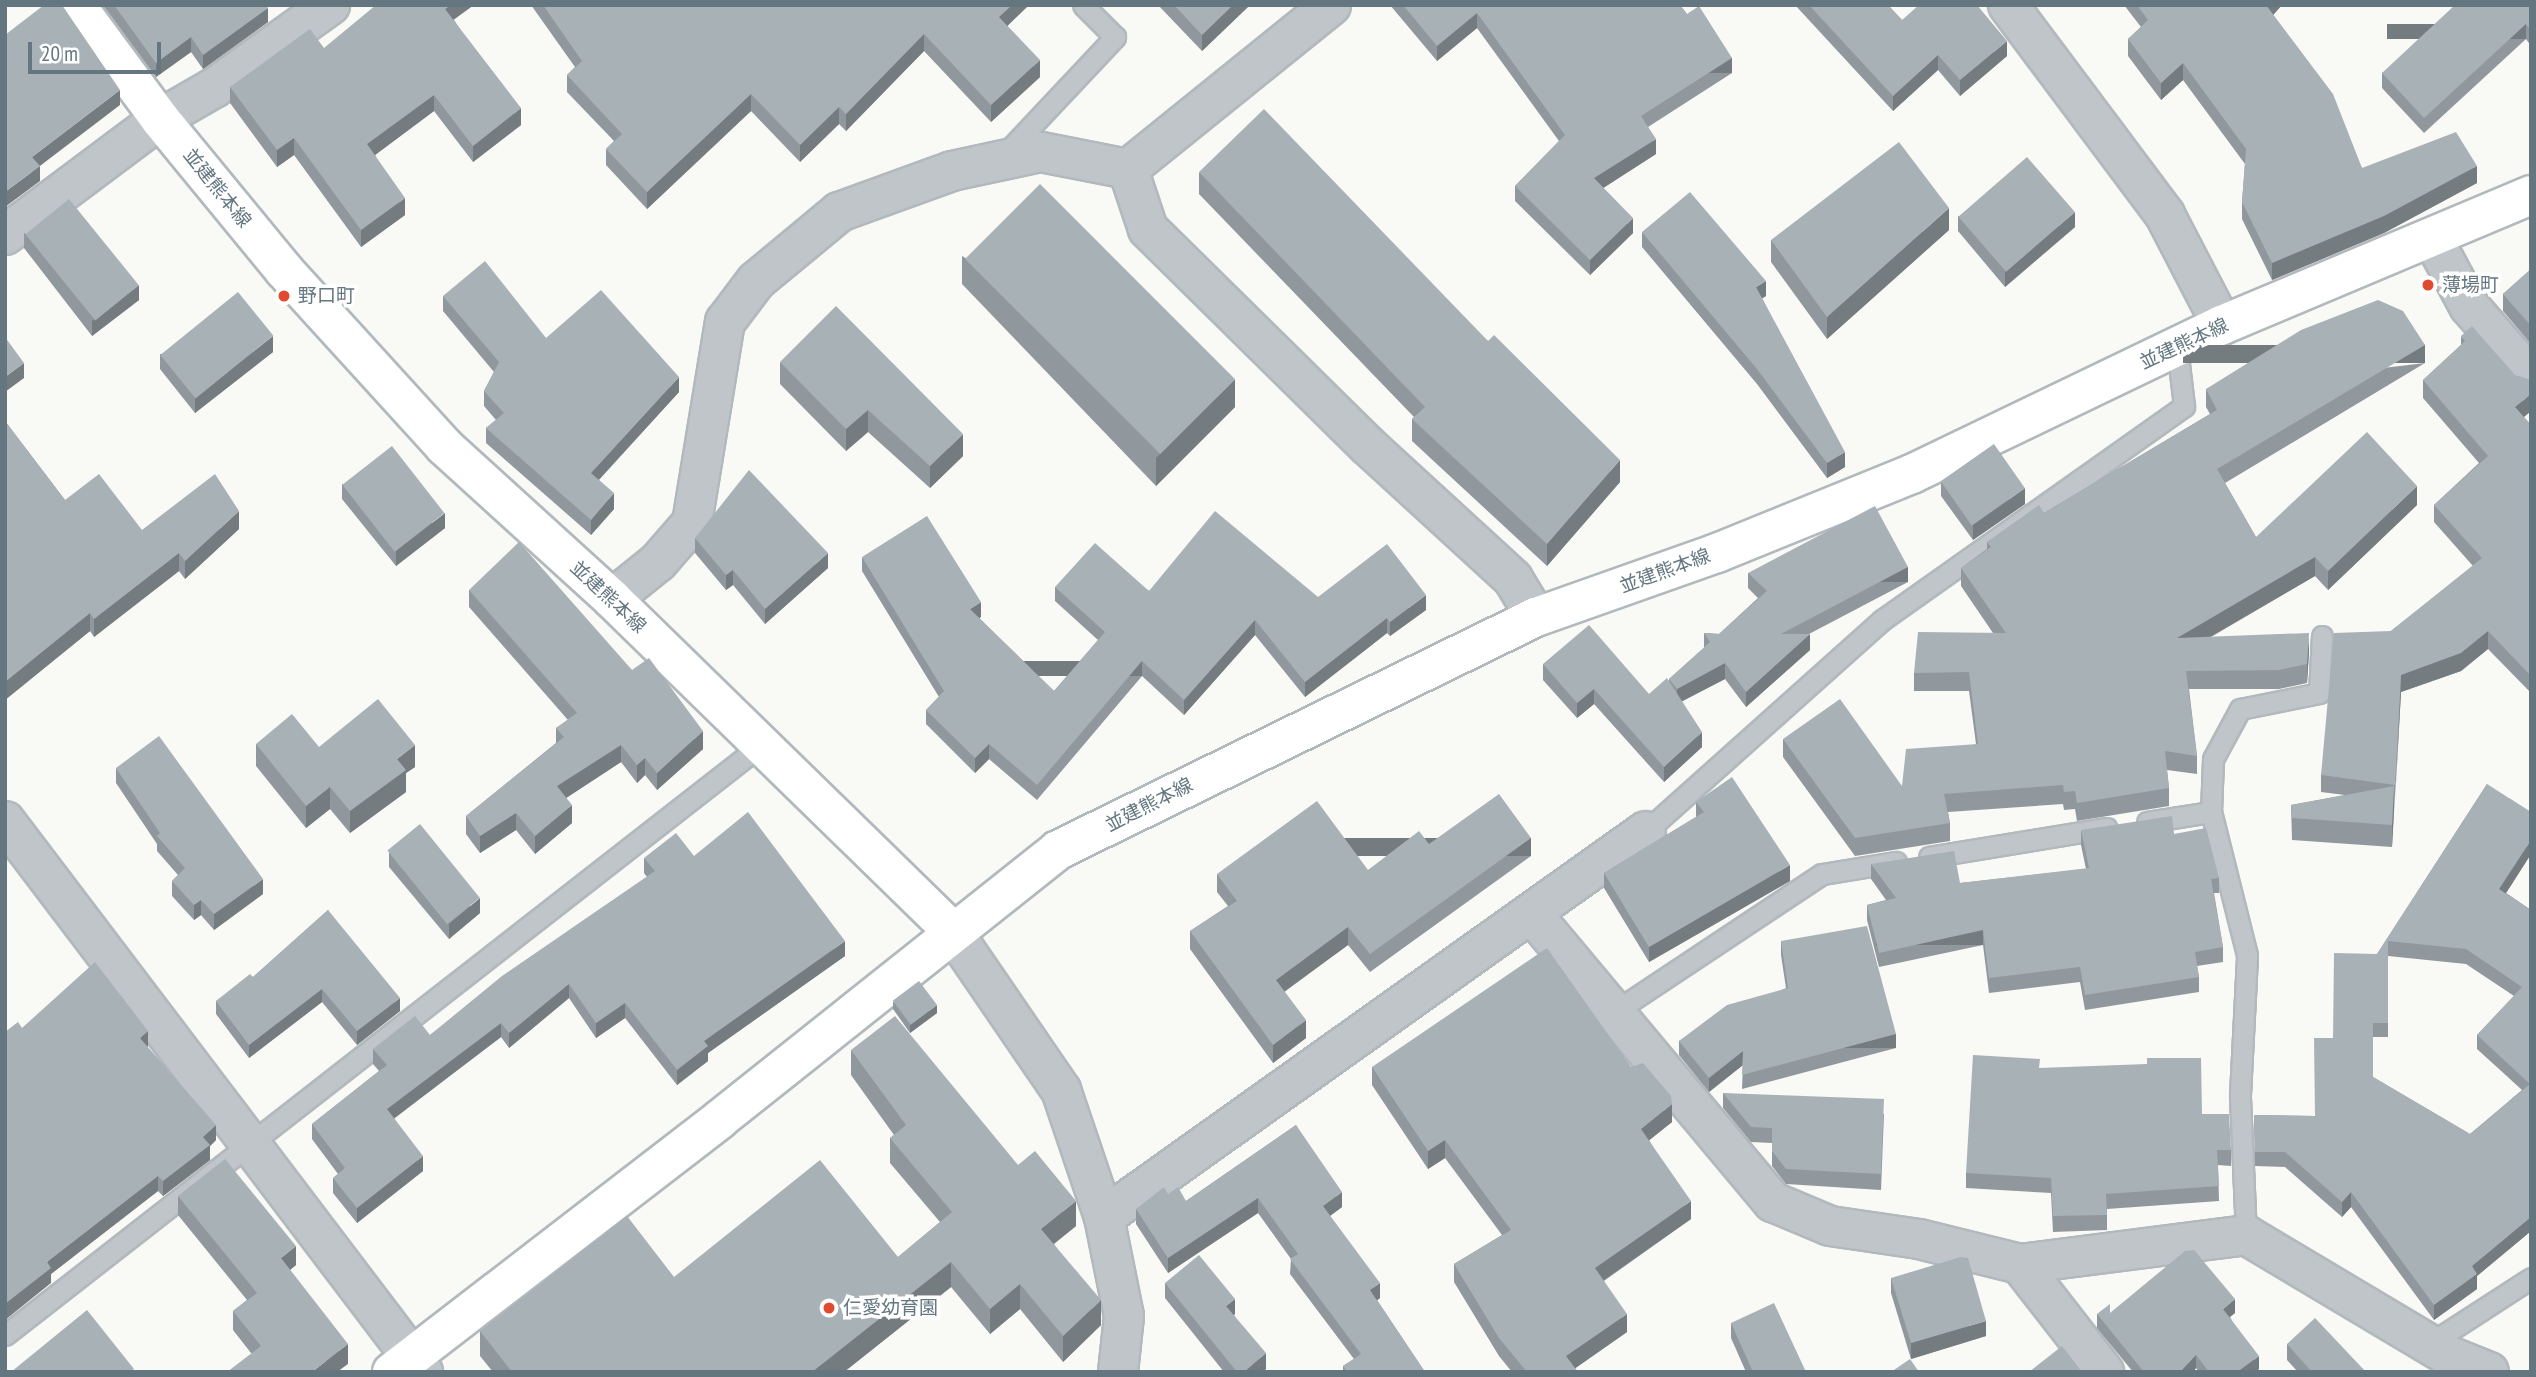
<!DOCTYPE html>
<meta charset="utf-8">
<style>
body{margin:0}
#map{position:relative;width:2536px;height:1377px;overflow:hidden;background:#f9f9f6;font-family:"PT Sans Narrow","Noto Sans JP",sans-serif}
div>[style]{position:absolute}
.roads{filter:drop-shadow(2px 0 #b2b9bd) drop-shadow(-2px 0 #b2b9bd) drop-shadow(0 2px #b2b9bd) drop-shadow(0 -2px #b2b9bd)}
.lane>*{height:19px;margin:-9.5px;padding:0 9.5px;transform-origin:9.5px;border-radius:9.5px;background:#c0c5c9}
.street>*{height:38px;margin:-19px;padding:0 19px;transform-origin:19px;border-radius:19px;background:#c0c5c9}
.secondary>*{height:38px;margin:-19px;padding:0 19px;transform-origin:19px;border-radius:19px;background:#fff}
.wall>*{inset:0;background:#90989d}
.shaded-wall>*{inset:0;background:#757c7f;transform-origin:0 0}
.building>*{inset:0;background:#a7b1b6;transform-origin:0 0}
.dots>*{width:19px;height:19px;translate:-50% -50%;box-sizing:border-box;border:4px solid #fff;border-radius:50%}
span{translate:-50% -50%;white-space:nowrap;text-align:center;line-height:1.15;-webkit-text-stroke:7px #fff;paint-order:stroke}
.street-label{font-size:19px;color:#647781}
.poi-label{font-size:19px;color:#647781}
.left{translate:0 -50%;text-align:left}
.frame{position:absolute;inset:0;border:7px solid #647781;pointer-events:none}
.scale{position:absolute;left:28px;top:42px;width:133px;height:32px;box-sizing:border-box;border:4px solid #647781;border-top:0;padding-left:9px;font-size:21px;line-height:24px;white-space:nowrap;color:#647781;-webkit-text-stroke:5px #fff;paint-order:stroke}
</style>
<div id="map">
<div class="roads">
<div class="lane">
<div style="left:1005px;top:154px;width:161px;rotate:-46.8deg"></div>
<div style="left:1115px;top:37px;width:45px;rotate:-135deg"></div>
<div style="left:2147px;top:822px;width:65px;rotate:-8.9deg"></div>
<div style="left:1646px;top:831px;width:317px;rotate:-41.8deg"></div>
<div style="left:1882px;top:620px;width:370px;rotate:-35.3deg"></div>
<div style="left:2184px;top:406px;width:59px;rotate:-96.8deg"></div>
<div style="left:1929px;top:857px;width:180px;rotate:-9.3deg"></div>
<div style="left:1611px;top:1014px;width:253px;rotate:-33.6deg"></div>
<div style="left:1822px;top:874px;width:75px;rotate:-9.2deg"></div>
<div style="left:2246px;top:1235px;width:140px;rotate:-92.5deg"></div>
<div style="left:2240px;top:1095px;width:140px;rotate:-87.1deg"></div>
<div style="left:2247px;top:955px;width:147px;rotate:-104.1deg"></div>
<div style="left:2211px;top:812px;width:53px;rotate:-87.8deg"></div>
<div style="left:2213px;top:759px;width:57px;rotate:-61.6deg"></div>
<div style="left:2240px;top:709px;width:81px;rotate:-11.4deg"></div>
<div style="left:2319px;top:693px;width:57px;rotate:-87deg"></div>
<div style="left:5px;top:1335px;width:959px;rotate:-37.97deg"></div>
<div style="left:2429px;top:1344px;width:121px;rotate:-32.9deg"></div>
</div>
<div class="street">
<div style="left:2008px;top:5px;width:262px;rotate:53.2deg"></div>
<div style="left:2165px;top:215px;width:124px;rotate:62.6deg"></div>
<div style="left:1128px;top:169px;width:261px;rotate:-38.9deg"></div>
<div style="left:5px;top:235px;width:194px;rotate:-36.8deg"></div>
<div style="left:160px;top:119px;width:62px;rotate:-29.9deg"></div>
<div style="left:214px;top:88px;width:143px;rotate:-35.6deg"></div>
<div style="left:2433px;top:239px;width:76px;rotate:61.8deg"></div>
<div style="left:2469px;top:306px;width:94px;rotate:48.9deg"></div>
<div style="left:612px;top:599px;width:59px;rotate:-38.8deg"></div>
<div style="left:658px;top:562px;width:52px;rotate:-48.9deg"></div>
<div style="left:692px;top:523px;width:204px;rotate:-80.7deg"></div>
<div style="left:725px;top:322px;width:51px;rotate:-52.9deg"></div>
<div style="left:756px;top:281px;width:108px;rotate:-39.7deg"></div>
<div style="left:839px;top:212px;width:120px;rotate:-19.9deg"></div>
<div style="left:952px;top:171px;width:91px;rotate:-12.1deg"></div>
<div style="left:1041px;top:152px;width:89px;rotate:11.1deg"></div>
<div style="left:1128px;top:169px;width:63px;rotate:71.6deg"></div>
<div style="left:1148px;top:229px;width:308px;rotate:44.6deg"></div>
<div style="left:1367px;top:445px;width:198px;rotate:42.5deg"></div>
<div style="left:1513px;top:579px;width:44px;rotate:58.8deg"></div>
<div style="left:5px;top:821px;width:692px;rotate:52.82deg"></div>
<div style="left:1532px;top:914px;width:376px;rotate:50.1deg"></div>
<div style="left:1773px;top:1202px;width:62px;rotate:22.8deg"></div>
<div style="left:1830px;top:1226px;width:90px;rotate:8.3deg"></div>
<div style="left:1919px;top:1239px;width:104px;rotate:13.9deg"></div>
<div style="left:2020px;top:1264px;width:228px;rotate:-7.3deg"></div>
<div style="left:2246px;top:1235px;width:236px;rotate:30.8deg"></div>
<div style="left:2449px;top:1356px;width:43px;rotate:21.8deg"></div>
<div style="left:952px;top:931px;width:193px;rotate:55.6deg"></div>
<div style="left:1061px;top:1090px;width:134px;rotate:71.3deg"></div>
<div style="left:1104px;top:1217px;width:101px;rotate:78.6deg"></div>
<div style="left:1124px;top:1316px;width:56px;rotate:96.1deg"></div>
<div style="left:1104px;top:1217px;width:665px;rotate:-35.46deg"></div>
<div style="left:2020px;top:1264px;width:137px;rotate:52.1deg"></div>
</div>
<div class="secondary">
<div style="left:76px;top:5px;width:142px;rotate:53.6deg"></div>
<div style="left:160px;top:119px;width:195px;rotate:50.6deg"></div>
<div style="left:284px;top:270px;width:238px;rotate:47.7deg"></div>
<div style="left:444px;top:446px;width:227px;rotate:42.3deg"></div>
<div style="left:612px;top:599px;width:475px;rotate:44.3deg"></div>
<div style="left:392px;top:1372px;width:414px;rotate:-37.6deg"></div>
<div style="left:720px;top:1119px;width:432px;rotate:-38.5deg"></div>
<div style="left:1058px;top:850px;width:532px;rotate:-25.99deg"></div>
<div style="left:1536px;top:617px;width:192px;rotate:-19.5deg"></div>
<div style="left:1717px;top:553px;width:210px;rotate:-22.1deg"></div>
<div style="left:1912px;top:474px;width:344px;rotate:-25.7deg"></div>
<div style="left:2222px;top:325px;width:335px;rotate:-22.8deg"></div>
</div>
</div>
<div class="wall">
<div style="clip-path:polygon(103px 5px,266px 5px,268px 22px,203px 69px,191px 52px,156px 77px)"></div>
<div style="clip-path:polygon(531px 5px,1029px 5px,1007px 26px,1040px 77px,991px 122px,924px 51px,846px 131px,839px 124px,800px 162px,751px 111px,647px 209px,606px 165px,606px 149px,614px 141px,567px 92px,567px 75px,575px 67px)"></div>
<div style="clip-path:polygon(1158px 5px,1250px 5px,1202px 51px)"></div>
<div style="clip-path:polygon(1390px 5px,1680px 5px,1732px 73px,1648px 127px,1656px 154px,1603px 188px,1633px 233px,1590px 275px,1515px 201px,1515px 186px,1559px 141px,1477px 28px,1437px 61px)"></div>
<div style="clip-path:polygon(1795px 5px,1888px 5px,1902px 20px,2007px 56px,1960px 96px,1938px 70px,1893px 111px)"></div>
<div style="clip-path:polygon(2124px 5px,2282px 5px,2273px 15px,2362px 168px,2477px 183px,2384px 233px,2272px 280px,2242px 219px,2242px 202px,2245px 164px,2183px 80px,2161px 100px,2128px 56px,2128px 39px,2141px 27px)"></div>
<div style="clip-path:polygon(2531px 5px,2531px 46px,2526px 39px,2424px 133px,2382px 88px,2382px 73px)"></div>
<div style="clip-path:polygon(454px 20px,521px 125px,473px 162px,434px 111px,375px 155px,405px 215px,361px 247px,294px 155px,277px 167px,230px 103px,230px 87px,324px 48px)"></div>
<div style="clip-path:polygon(1199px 172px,1488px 341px,1620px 482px,1547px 566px,1412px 441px,1412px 419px,1414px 417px,1199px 194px)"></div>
<div style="clip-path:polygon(1958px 216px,2075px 227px,2005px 287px,1958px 231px)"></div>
<div style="clip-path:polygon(1949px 230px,1827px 339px,1771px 262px,1771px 240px)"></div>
<div style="clip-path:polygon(1642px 232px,1766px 296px,1762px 298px,1845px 467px,1827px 478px,1757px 384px,1642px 247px)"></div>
<div style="clip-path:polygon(24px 233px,139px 300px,92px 336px,24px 248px)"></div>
<div style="clip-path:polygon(962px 256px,1235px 407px,1156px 486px,962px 284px)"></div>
<div style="clip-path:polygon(2531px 269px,2531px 344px,2503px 311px,2503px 294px)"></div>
<div style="clip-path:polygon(443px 296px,679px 392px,599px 480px,614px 509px,591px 535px,486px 443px,486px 428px,496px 420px,484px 406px,484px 391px,494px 372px,443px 311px)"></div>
<div style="clip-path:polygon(2461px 336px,2531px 411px,2524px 417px,2531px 425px,2531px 693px,2488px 649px,2461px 671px,2401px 692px,2392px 847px,2292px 840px,2291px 805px,2345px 795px,2321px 792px,2321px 775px,2391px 631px,2473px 566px,2434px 522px,2434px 505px,2479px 463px,2423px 398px,2423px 380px,2461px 345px)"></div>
<div style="clip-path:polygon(273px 352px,195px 413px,160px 369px,160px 354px)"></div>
<div style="clip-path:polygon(780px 362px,963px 456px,930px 488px,868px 432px,846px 451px,780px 384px)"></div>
<div style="clip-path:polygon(2425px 363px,2225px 483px,2256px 537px,2417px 505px,2328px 590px,2315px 576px,2211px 637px,2309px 651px,2307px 683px,2279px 689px,2189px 689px,2197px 756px,2197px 774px,2167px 770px,2169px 788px,2169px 806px,2077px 821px,2075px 809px,2064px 810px,2063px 804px,1948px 812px,1950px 823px,1950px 841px,1855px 856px,1783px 757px,1783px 739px,1902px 786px,1976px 744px,1969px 691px,1914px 691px,1914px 673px,1993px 633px,1961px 586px,1961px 568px,1987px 549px,1987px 542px,2044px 513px,2210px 414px,2206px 407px,2206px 389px)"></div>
<div style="clip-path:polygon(5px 421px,65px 500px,142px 530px,239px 529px,185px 579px,179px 571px,94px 637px,90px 631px,5px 700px)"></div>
<div style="clip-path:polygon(1941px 481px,2025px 504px,1973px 540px,1941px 496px)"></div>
<div style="clip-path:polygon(342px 484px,445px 528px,396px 566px,342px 499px)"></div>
<div style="clip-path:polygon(695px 538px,828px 568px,765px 624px,733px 585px,726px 590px,695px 553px)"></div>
<div style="clip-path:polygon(862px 557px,981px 617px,979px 618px,1054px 691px,1098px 640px,1055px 601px,1055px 587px,1318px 597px,1426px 610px,1390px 636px,1387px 633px,1305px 697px,1255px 635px,1184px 715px,1142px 676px,1037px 800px,989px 759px,975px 773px,926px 724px,926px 710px,939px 697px,862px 571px)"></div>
<div style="clip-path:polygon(1748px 573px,1908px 582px,1809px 634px,1810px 650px,1746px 707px,1725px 679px,1682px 701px,1702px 747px,1664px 782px,1594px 704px,1577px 718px,1543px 680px,1543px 664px,1649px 694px,1669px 682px,1669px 679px,1704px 648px,1704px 633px,1719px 634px,1758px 598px,1748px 588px)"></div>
<div style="clip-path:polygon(469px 590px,632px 670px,703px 749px,657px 790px,645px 775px,637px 783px,621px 762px,566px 798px,572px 823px,535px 854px,516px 830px,480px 853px,466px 834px,466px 816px,556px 743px,556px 728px,568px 720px,469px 607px)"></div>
<div style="clip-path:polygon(256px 744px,319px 747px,415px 767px,406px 773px,406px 792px,350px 833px,330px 809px,306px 828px,256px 766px)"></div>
<div style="clip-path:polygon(116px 768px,263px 894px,214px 930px,201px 915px,194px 920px,172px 896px,172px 881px,178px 875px,157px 851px,157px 844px,116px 783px)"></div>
<div style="clip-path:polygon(evenodd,2487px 784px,2531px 854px,2506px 893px,2531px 910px,2531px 1231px,2477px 1276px,2477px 1289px,2434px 1320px,2351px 1207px,2342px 1217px,2285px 1167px,2255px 1166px,2254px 1115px,2315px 1116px,2333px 1038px,2377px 954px,2487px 784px,2388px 956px,2466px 964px,2514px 996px,2477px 1035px,2477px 1049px,2522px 1090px,2470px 1134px,2373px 1077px,2373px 1037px,2388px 1037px,2388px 956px)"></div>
<div style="clip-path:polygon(1696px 802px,1790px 881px,1649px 962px,1604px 888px,1604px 873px,1696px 817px)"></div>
<div style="clip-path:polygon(2081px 830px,2174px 834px,2219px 878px,2219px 893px,2214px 893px,2223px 947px,2223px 962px,2197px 966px,2199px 977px,2199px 992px,2085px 1010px,2080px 982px,1989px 993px,1983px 945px,1879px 967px,1867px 920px,1867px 905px,1886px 900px,1871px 879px,1871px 864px,1960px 883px,2086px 869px,2081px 845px)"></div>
<div style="clip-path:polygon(1429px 844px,1531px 856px,1370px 972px,1348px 945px,1284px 991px,1306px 1038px,1273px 1063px,1190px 949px,1190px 931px,1228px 906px,1217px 892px,1217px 874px,1368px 870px)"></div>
<div style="clip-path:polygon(389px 852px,480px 913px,449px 939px,389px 867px)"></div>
<div style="clip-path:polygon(694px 856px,845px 956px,708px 1053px,708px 1061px,677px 1085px,625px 1018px,596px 1038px,569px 998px,509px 1048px,501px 1037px,394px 1118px,423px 1171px,357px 1223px,333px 1193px,333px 1178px,338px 1174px,312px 1139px,312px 1124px,379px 1071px,373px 1064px,373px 1049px,430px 1035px,647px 877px,644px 873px,644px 858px)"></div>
<div style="clip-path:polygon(328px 910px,400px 1011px,357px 1045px,322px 1002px,249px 1058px,216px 1014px,216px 1001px,253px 977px)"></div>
<div style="clip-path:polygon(1781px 941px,1896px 1048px,1742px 1089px,1743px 1065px,1709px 1092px,1679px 1055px,1679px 1041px,1786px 988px,1781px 955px)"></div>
<div style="clip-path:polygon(893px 1002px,937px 1013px,910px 1033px,893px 1009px)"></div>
<div style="clip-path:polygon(22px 1028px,148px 1046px,147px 1047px,216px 1140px,210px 1146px,210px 1160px,163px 1196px,158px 1191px,51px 1274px,51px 1283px)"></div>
<div style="clip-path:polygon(851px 1050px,1018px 1165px,1076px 1226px,1054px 1244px,1101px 1325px,1063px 1362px,1020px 1309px,990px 1334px,951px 1287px,844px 1372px,493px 1372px,480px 1356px,480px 1331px,674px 1277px,898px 1257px,940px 1222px,890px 1163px,890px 1138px,894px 1135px,851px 1075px)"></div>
<div style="clip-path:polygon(1372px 1067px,1631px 1067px,1672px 1122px,1649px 1140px,1691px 1219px,1604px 1281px,1627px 1332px,1575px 1368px,1578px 1372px,1512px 1372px,1499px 1356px,1454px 1282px,1454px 1264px,1502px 1235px,1445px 1158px,1428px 1169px,1372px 1085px)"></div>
<div style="clip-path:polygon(2040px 1068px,2202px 1114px,2231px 1150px,2231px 1166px,2218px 1165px,2219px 1201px,2107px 1209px,2107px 1230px,2053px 1232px,2051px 1193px,1966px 1188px,1966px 1173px)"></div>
<div style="clip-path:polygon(1723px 1093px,1884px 1114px,1881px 1190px,1786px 1184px,1772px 1166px,1772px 1143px,1751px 1142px,1723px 1108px)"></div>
<div style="clip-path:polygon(1296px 1125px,1342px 1207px,1330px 1216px,1380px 1298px,1377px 1300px,1425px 1372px,1343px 1372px,1343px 1366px,1354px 1359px,1290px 1274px,1291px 1259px,1258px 1213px,1168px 1273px,1136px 1224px,1136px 1209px,1186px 1201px)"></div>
<div style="clip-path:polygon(178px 1196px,296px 1265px,290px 1270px,348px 1364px,251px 1353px,233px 1330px,233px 1311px,247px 1300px,178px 1215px)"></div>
<div style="clip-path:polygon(1891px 1278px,1986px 1336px,1911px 1359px,1891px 1293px)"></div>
<div style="clip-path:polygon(1165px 1283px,1235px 1314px,1234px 1315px,1266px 1369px,1262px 1372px,1224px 1372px,1165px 1298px)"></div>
<div style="clip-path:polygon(2110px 1313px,2235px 1313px,2230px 1317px,2259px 1369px,2255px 1372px,2199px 1372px,2196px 1368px,2193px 1372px,2133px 1372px,2097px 1328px,2097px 1314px)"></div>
<div style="clip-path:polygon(1731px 1323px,1806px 1372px,1746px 1372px,1731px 1338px)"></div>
<div style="clip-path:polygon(2287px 1344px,2366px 1372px,2298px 1372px,2287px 1360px)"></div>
</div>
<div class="shaded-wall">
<div style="clip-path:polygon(450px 5px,474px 5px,445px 26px,445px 9px)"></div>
<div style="clip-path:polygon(1012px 5px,1029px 5px,999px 34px,999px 17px)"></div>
<div style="clip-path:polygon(1233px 5px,1250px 5px,1202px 51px,1202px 35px)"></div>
<div style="clip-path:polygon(2282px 5px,2266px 23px,2266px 6px)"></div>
<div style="clip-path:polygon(268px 8px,268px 22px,203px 69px,203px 55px)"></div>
<div style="clip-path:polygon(1477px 13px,1477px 28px,1437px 61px,1437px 46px)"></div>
<div style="left:2526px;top:24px;width:15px;height:139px;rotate:90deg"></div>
<div style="clip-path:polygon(924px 34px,924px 51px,846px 131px,846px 114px)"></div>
<div style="clip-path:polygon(191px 37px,191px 52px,156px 77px,156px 63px)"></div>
<div style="clip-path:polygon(2007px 41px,2007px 56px,1960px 96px,1960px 80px)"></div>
<div style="clip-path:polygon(1938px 55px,1938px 70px,1893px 111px,1893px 96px)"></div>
<div style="left:1732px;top:58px;width:15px;height:108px;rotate:90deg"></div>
<div style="clip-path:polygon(1040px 60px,1040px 77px,991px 122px,991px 105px)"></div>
<div style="clip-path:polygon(2183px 63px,2183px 80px,2161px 100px,2161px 83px)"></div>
<div style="clip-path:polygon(120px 90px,120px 105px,32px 172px,32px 157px)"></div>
<div style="clip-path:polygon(751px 94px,751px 111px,647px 209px,647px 192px)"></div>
<div style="clip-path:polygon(434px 95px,434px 111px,367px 161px,367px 144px)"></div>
<div style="clip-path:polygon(839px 107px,839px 124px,800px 162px,800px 145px)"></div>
<div style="clip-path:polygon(521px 108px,521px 125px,473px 162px,473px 146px)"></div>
<div style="clip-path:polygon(294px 138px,294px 155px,277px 167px,277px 150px)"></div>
<div style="clip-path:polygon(1656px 139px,1656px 154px,1594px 194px,1594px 178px)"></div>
<div style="clip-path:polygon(40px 166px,40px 181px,5px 207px,5px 192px)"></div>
<div style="clip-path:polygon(2477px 166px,2477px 183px,2384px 233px,2272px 280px,2272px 263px)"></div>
<div style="clip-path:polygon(405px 198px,405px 215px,361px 247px,361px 230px)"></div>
<div style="clip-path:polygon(1949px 208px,1949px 230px,1827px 339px,1827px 317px)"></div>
<div style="clip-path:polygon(2075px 212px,2075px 227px,2005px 287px,2005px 272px)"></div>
<div style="clip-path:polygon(1633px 218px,1633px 233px,1590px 275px,1590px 260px)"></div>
<div style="clip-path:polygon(1766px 281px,1766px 296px,1756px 302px,1756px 287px)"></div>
<div style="clip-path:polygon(139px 285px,139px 300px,92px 336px,92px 321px)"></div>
<div style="clip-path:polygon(273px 336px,273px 352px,195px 413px,195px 398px)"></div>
<div style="left:2425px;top:345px;width:18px;height:242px;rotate:90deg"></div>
<div style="clip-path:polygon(24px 363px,24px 378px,5px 392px,5px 377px)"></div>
<div style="clip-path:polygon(679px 377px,679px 392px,591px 488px,591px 473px)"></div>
<div style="clip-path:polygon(1235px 379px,1235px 407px,1156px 486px,1156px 458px)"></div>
<div style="clip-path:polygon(2531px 394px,2531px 411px,2515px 424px,2515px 407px)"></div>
<div style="clip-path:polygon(868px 410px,868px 432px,846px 451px,846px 429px)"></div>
<div style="clip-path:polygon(963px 434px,963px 456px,930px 488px,930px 466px)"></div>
<div style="clip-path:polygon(1845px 452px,1845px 467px,1827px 478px,1827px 463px)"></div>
<div style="clip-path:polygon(1620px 460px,1620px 482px,1547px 566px,1547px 544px)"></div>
<div style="clip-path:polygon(2417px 486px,2417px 505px,2328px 590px,2328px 571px)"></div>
<div style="clip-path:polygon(2025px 488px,2025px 504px,1973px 540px,1973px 525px)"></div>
<div style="clip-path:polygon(614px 493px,614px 509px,591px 535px,591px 520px)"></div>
<div style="clip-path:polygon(239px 511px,239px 529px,185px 579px,185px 561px)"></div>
<div style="clip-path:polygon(445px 513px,445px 528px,396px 566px,396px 551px)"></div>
<div style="clip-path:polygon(179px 553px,179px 571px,94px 637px,94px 619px)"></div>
<div style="clip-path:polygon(828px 553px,828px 568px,765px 624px,765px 609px)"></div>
<div style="clip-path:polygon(2315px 557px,2315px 576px,2177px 656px,2177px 638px)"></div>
<div style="left:1908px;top:567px;width:15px;height:144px;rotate:90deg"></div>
<div style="clip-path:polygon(733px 570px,733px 585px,726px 590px,726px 575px)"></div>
<div style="clip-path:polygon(1426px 595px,1426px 610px,1390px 636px,1390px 622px)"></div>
<div style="clip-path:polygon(981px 602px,981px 617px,970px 624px,970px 609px)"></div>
<div style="clip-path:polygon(90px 613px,90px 631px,5px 700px,5px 682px)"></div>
<div style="clip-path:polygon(1387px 618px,1387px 633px,1305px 697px,1305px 682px)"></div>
<div style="clip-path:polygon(1255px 620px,1255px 635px,1184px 715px,1184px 700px)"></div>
<div style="clip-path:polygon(2488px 631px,2488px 649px,2461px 671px,2401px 692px,2395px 802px,2401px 675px)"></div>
<div style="clip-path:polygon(2309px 633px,2309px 651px,2307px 683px,2307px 664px)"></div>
<div style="clip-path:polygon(1810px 634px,1810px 650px,1746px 707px,1746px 692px)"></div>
<div style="left:1142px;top:661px;width:15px;height:162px;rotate:90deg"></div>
<div style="clip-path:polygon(1725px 663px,1725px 679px,1677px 704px,1677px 689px)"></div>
<div style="clip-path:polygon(1594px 689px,1594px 704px,1577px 718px,1577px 703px)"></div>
<div style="clip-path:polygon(703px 731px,703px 749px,657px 790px,657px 773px)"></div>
<div style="clip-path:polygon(1702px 732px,1702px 747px,1664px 782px,1664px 767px)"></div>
<div style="clip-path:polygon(989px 744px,989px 759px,975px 773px,975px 758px)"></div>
<div style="clip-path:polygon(415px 745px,415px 767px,406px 773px,406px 792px,350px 833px,350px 811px,397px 759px)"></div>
<div style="clip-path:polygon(621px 745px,621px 762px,557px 804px,557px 786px)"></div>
<div style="clip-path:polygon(645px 758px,645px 775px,637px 783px,637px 765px)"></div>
<div style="clip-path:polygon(2394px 786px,2394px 808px,2392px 847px,2392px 825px)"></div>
<div style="clip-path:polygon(330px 787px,330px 809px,306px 828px,306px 806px)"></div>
<div style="clip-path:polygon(572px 805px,572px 823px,535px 854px,535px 836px)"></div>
<div style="clip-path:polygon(516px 813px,516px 830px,480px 853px,480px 836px)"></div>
<div style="left:1531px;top:838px;width:18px;height:198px;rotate:90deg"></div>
<div style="clip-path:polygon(2531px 840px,2531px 854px,2499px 904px,2499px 889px)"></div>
<div style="clip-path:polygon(1790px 865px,1790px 881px,1649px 962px,1649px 947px)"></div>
<div style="clip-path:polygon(263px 879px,263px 894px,214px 930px,214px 914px)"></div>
<div style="clip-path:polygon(480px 898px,480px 913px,449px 939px,449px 924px)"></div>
<div style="clip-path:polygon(201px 900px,201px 915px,194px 920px,194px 905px)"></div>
<div style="clip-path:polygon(1348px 927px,1348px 945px,1276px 998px,1276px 980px)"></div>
<div style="left:1983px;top:930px;width:15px;height:107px;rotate:90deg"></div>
<div style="clip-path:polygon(845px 941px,845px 956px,708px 1053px,708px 1061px,677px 1085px,677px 1070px,704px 1041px)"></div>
<div style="clip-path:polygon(569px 984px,569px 998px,509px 1048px,509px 1033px)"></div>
<div style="clip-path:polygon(322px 989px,322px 1002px,249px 1058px,249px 1045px)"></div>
<div style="clip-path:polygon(400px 998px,400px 1011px,357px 1045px,357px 1031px)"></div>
<div style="clip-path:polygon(625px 1003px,625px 1018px,596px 1038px,596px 1023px)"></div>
<div style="clip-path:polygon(937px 1005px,937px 1013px,910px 1033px,910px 1025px)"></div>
<div style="clip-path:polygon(1306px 1020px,1306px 1038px,1273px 1063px,1273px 1045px)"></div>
<div style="clip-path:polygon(501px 1023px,501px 1037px,387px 1124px,387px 1109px)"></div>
<div style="clip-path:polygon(148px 1031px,148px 1046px,140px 1053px,140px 1038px)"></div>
<div style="left:1896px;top:1034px;width:14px;height:159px;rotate:90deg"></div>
<div style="clip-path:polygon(1743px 1051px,1743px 1065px,1709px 1092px,1709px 1078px)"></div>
<div style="clip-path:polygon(1672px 1104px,1672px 1122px,1641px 1147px,1641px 1129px)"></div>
<div style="clip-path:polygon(216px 1125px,216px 1140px,210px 1146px,210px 1160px,163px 1196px,163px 1181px,203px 1137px)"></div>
<div style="clip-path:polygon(1445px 1140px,1445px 1158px,1428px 1169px,1428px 1151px)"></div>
<div style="clip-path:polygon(423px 1156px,423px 1171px,357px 1223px,357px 1208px)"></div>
<div style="clip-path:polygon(158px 1176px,158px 1191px,51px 1274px,51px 1283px,5px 1320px,5px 1304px,47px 1262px)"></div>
<div style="clip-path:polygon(1342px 1192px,1342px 1207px,1323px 1221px,1323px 1206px)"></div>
<div style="clip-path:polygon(2351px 1192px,2351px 1207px,2342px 1217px,2342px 1202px)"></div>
<div style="clip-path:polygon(1258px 1198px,1258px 1213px,1168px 1273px,1168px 1258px)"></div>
<div style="clip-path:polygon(1076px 1201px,1076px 1226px,1041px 1254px,1041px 1229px)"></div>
<div style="clip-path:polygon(1691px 1201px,1691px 1219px,1595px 1286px,1595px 1268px)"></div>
<div style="clip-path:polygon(2531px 1217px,2531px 1231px,2477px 1276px,2477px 1289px,2434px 1320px,2434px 1305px,2472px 1266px)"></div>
<div style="clip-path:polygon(296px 1246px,296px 1265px,281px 1277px,281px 1258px)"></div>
<div style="clip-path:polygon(951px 1262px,951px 1287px,844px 1372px,812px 1372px)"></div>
<div style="clip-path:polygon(1380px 1283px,1380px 1298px,1370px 1306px,1370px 1290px)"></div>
<div style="clip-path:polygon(1020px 1284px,1020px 1309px,990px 1334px,990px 1309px)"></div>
<div style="clip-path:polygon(1235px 1299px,1235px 1314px,1226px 1321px,1226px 1306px)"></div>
<div style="clip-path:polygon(2235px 1299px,2235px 1313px,2223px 1322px,2223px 1309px)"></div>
<div style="clip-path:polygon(1101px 1300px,1101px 1325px,1063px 1362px,1063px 1336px)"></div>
<div style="clip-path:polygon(1627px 1314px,1627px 1332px,1570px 1372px,1566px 1356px)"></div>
<div style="clip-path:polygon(1986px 1321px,1986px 1336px,1911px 1359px,1911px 1343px)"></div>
<div style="clip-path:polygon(348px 1344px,348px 1364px,337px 1372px,312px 1372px)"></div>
<div style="clip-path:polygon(1266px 1353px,1266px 1369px,1262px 1372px,1244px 1372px)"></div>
<div style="clip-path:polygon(2196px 1355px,2196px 1368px,2193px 1372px,2180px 1372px)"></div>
<div style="clip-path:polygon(2259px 1356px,2259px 1369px,2255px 1372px,2237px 1372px)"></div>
</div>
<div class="building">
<div style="clip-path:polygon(44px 5px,62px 5px,120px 90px,32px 157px,40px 166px,5px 192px,5px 35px)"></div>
<div style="clip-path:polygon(114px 5px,266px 5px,268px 8px,203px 55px,191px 37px,156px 63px)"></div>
<div style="clip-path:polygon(376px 5px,450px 5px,445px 9px,521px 108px,473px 146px,434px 95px,367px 144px,405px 198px,361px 230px,294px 138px,277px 150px,230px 87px,310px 29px,324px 48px)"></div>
<div style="clip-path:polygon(543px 5px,1012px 5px,999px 17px,1040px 60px,991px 105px,924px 34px,846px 114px,839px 107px,800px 145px,751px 94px,647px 192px,606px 149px,622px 134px,567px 75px,582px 61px)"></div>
<div style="clip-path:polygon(1174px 5px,1233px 5px,1202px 35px)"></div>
<div style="clip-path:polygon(1403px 5px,1680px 5px,1687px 14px,1699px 6px,1732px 58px,1641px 116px,1656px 139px,1594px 178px,1633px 218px,1590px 260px,1515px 186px,1565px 135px,1477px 13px,1437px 46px)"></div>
<div style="clip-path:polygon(1809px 5px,1888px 5px,1902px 20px,1919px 5px,1977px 5px,2007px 41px,1960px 80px,1938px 55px,1893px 96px)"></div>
<div style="clip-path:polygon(2137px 5px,2266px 5px,2333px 94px,2362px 168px,2456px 132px,2477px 166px,2384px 216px,2272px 263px,2242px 202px,2246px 149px,2183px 63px,2161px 83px,2128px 39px,2148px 20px)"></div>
<div style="clip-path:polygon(2455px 5px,2531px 5px,2531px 31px,2526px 24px,2424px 118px,2382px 73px)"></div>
<div style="clip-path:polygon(1264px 109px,1488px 341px,1494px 335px,1620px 460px,1547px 544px,1412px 419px,1425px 407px,1199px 172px)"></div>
<div style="clip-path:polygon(1899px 142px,1949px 208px,1827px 317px,1771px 240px)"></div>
<div style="left:2027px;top:157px;width:73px;height:91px;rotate:49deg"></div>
<div style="left:1040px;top:184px;width:276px;height:106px;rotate:45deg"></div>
<div style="clip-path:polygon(1690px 192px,1766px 281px,1756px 287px,1845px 452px,1827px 463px,1757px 369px,1642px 232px)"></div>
<div style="left:69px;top:199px;width:111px;height:56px;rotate:51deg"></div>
<div style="clip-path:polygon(485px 261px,546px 338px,601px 290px,679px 377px,591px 473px,614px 493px,591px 520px,486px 428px,504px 413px,484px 391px,499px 362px,443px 296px)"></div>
<div style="clip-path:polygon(2531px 269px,2531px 326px,2503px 294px)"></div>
<div style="left:238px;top:292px;width:56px;height:100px;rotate:51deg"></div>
<div style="clip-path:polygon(2378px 300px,2403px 311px,2425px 345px,2217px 469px,2256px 537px,2367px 432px,2417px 486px,2328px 571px,2315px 557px,2177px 638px,2309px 633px,2307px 664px,2279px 670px,2186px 671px,2197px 756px,2165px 751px,2169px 788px,2077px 803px,2075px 791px,2064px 792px,2063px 785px,1944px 794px,1950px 823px,1855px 838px,1783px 739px,1840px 699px,1902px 786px,1906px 749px,1978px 744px,1969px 672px,1914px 673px,1918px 632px,2006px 633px,1961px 568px,1991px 547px,1987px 542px,2039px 505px,2044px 513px,2217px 410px,2206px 389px,2301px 330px)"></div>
<div style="clip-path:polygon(836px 306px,963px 434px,930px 466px,868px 410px,846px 429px,780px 362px)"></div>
<div style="clip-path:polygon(2472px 326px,2515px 375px,2531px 380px,2531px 394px,2515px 407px,2531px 425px,2531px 676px,2488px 631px,2461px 653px,2401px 675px,2395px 785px,2321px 775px,2334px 633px,2391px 631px,2482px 558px,2434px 505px,2488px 456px,2423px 380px,2465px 341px,2461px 336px)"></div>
<div style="clip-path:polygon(5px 337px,24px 363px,5px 377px)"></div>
<div style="clip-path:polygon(5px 421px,65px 500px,99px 474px,142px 530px,215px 474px,239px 511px,185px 561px,179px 553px,94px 619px,90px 613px,5px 682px)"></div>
<div style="left:1994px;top:444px;width:54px;height:65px;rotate:55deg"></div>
<div style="left:392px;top:446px;width:85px;height:63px;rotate:52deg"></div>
<div style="clip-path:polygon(749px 470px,828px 553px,765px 609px,733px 570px,726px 575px,695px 538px)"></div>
<div style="clip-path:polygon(1875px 506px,1908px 567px,1781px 634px,1810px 634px,1746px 692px,1725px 663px,1677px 689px,1669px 679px,1710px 642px,1704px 633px,1719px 634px,1767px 591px,1748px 573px)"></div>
<div style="clip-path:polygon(1215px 511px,1318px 597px,1387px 544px,1426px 595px,1390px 622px,1387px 618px,1305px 682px,1255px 620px,1184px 700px,1142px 661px,1037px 785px,989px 744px,975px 758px,926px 710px,944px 691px,862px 557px,927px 516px,981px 602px,970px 609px,1054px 691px,1105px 632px,1055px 587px,1095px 543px,1149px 591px)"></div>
<div style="clip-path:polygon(519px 542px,632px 670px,649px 658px,703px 731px,657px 773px,645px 758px,637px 765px,621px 745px,557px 786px,572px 805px,535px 836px,516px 813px,480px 836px,466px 816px,564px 737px,556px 728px,577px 713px,469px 590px)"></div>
<div style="clip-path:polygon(1589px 625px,1649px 694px,1667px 678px,1702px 732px,1664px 767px,1594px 689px,1577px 703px,1543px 664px)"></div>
<div style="clip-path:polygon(378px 699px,415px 745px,397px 759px,406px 770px,350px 811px,330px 787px,306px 806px,256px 744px,292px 714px,319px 747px)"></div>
<div style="clip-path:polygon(159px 736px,263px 879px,214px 914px,201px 900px,194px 905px,172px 881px,185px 868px,157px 836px,160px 833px,116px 768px)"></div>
<div style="clip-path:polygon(1732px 777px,1790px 865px,1649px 947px,1604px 873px,1704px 812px,1696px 802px)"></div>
<div style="clip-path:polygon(evenodd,2487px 784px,2531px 812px,2531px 840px,2499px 889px,2531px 910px,2531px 1217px,2472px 1266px,2477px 1274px,2434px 1305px,2351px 1192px,2342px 1202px,2285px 1152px,2255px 1152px,2254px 1115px,2315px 1116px,2314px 1038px,2333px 1038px,2334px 953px,2377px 954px,2487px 784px,2388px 941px,2466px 949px,2522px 987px,2477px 1035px,2530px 1084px,2470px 1134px,2373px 1077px,2373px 1023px,2388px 1023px,2388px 941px)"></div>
<div style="clip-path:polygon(2394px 786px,2392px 825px,2292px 818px,2291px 805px)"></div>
<div style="clip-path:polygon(1499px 794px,1531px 838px,1370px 954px,1348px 927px,1276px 980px,1306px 1020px,1273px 1045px,1190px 931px,1237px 901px,1217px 874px,1317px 801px,1368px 870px,1419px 831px,1429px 844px)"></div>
<div style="clip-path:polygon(748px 812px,845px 941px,704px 1041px,708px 1046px,677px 1070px,625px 1003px,596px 1023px,569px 984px,509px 1033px,501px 1023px,387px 1109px,423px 1156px,357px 1208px,333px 1178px,345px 1168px,312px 1124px,387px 1065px,373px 1049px,415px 1016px,430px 1035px,502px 976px,655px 871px,644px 858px,676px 833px,694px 856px)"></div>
<div style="clip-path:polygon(2172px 816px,2174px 834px,2206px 828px,2219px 878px,2211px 879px,2223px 947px,2195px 952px,2199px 977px,2085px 995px,2080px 967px,1989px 978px,1983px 930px,1879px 953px,1867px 905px,1896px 898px,1871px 864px,1954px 851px,1960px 883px,2089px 868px,2081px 830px)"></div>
<div style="left:420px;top:824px;width:95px;height:42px;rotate:51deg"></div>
<div style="clip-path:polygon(328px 910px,400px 998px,357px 1031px,322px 989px,249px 1045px,216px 1001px,250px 974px,253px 977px)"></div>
<div style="clip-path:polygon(1867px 926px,1896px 1034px,1742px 1075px,1743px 1051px,1709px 1078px,1679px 1041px,1727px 1005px,1788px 988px,1781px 941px)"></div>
<div style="clip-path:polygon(1547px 948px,1631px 1067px,1643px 1063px,1671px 1096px,1672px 1104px,1641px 1129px,1691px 1201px,1595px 1268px,1627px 1314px,1566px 1356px,1578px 1372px,1527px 1372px,1499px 1338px,1454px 1264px,1511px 1230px,1445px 1140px,1428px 1151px,1372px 1067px)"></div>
<div style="clip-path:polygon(95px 962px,148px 1031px,140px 1038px,216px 1125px,203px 1137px,210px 1145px,163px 1181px,158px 1176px,47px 1262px,51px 1268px,5px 1304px,5px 1032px,18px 1022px,22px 1028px)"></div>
<div style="left:919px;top:981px;width:30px;height:33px;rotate:53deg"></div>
<div style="clip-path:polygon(895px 1016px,1018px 1165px,1035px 1151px,1076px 1201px,1041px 1229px,1101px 1300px,1063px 1336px,1020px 1284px,990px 1309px,951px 1262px,812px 1372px,512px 1372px,480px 1331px,627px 1216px,674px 1277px,820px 1160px,898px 1257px,952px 1212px,890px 1138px,906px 1125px,851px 1050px)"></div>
<div style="clip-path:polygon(1973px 1055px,2040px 1059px,2039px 1068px,2147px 1064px,2147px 1058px,2201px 1058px,2202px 1114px,2229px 1114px,2231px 1150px,2217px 1150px,2219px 1186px,2106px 1194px,2107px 1215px,2053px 1216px,2051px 1178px,1966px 1173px)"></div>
<div style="clip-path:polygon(1723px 1093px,1884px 1099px,1881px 1174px,1786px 1169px,1772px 1151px,1772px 1128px,1751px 1127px)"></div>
<div style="clip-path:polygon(1296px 1125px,1342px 1192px,1323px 1206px,1380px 1283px,1370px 1290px,1425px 1372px,1347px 1372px,1343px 1366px,1361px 1354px,1290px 1259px,1298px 1254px,1258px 1198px,1168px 1258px,1136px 1209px,1164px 1187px,1168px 1194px,1178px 1187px,1186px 1201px)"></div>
<div style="clip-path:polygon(225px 1159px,296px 1246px,281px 1258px,348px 1344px,312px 1372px,227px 1372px,261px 1346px,233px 1311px,257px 1293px,178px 1196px)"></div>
<div style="clip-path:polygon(2194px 1250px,2235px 1299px,2223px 1309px,2259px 1356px,2237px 1372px,2209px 1372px,2196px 1355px,2180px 1372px,2144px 1372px,2097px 1314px,2110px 1304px,2110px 1313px,2185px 1251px)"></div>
<div style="clip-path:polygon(1199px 1255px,1235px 1299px,1226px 1306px,1266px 1353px,1244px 1372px,1237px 1372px,1165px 1283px)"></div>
<div style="clip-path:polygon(1961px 1257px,1968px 1258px,1986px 1321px,1911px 1343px,1891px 1278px)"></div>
<div style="clip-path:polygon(1774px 1303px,1806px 1372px,1753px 1372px,1731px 1323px)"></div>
<div style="clip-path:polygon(87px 1310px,134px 1369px,130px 1372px,11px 1372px)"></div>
<div style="clip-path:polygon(2315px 1318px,2366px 1372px,2312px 1372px,2287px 1344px)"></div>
<div style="clip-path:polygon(2062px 1346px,2082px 1372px,2029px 1372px)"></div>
<div style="clip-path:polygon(1910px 1359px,1919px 1372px,1891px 1372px)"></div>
</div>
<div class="dots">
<div style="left:2428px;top:285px;background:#e14a2e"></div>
<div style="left:284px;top:296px;background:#e14a2e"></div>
<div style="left:829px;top:1308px;background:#e14a2e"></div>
</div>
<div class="street-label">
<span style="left:217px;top:188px;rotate:51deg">並建熊本線</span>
<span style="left:2184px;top:344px;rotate:-25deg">並建熊本線</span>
<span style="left:1665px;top:571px;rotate:-20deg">並建熊本線</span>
<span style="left:608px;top:597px;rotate:43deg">並建熊本線</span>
<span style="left:1149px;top:805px;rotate:-27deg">並建熊本線</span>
</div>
<div class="poi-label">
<span class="left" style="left:2442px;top:285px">薄場町</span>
<span class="left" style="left:298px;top:296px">野口町</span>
<span class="left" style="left:843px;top:1308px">仁愛幼育園</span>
</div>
<div class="frame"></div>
<div class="scale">20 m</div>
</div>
